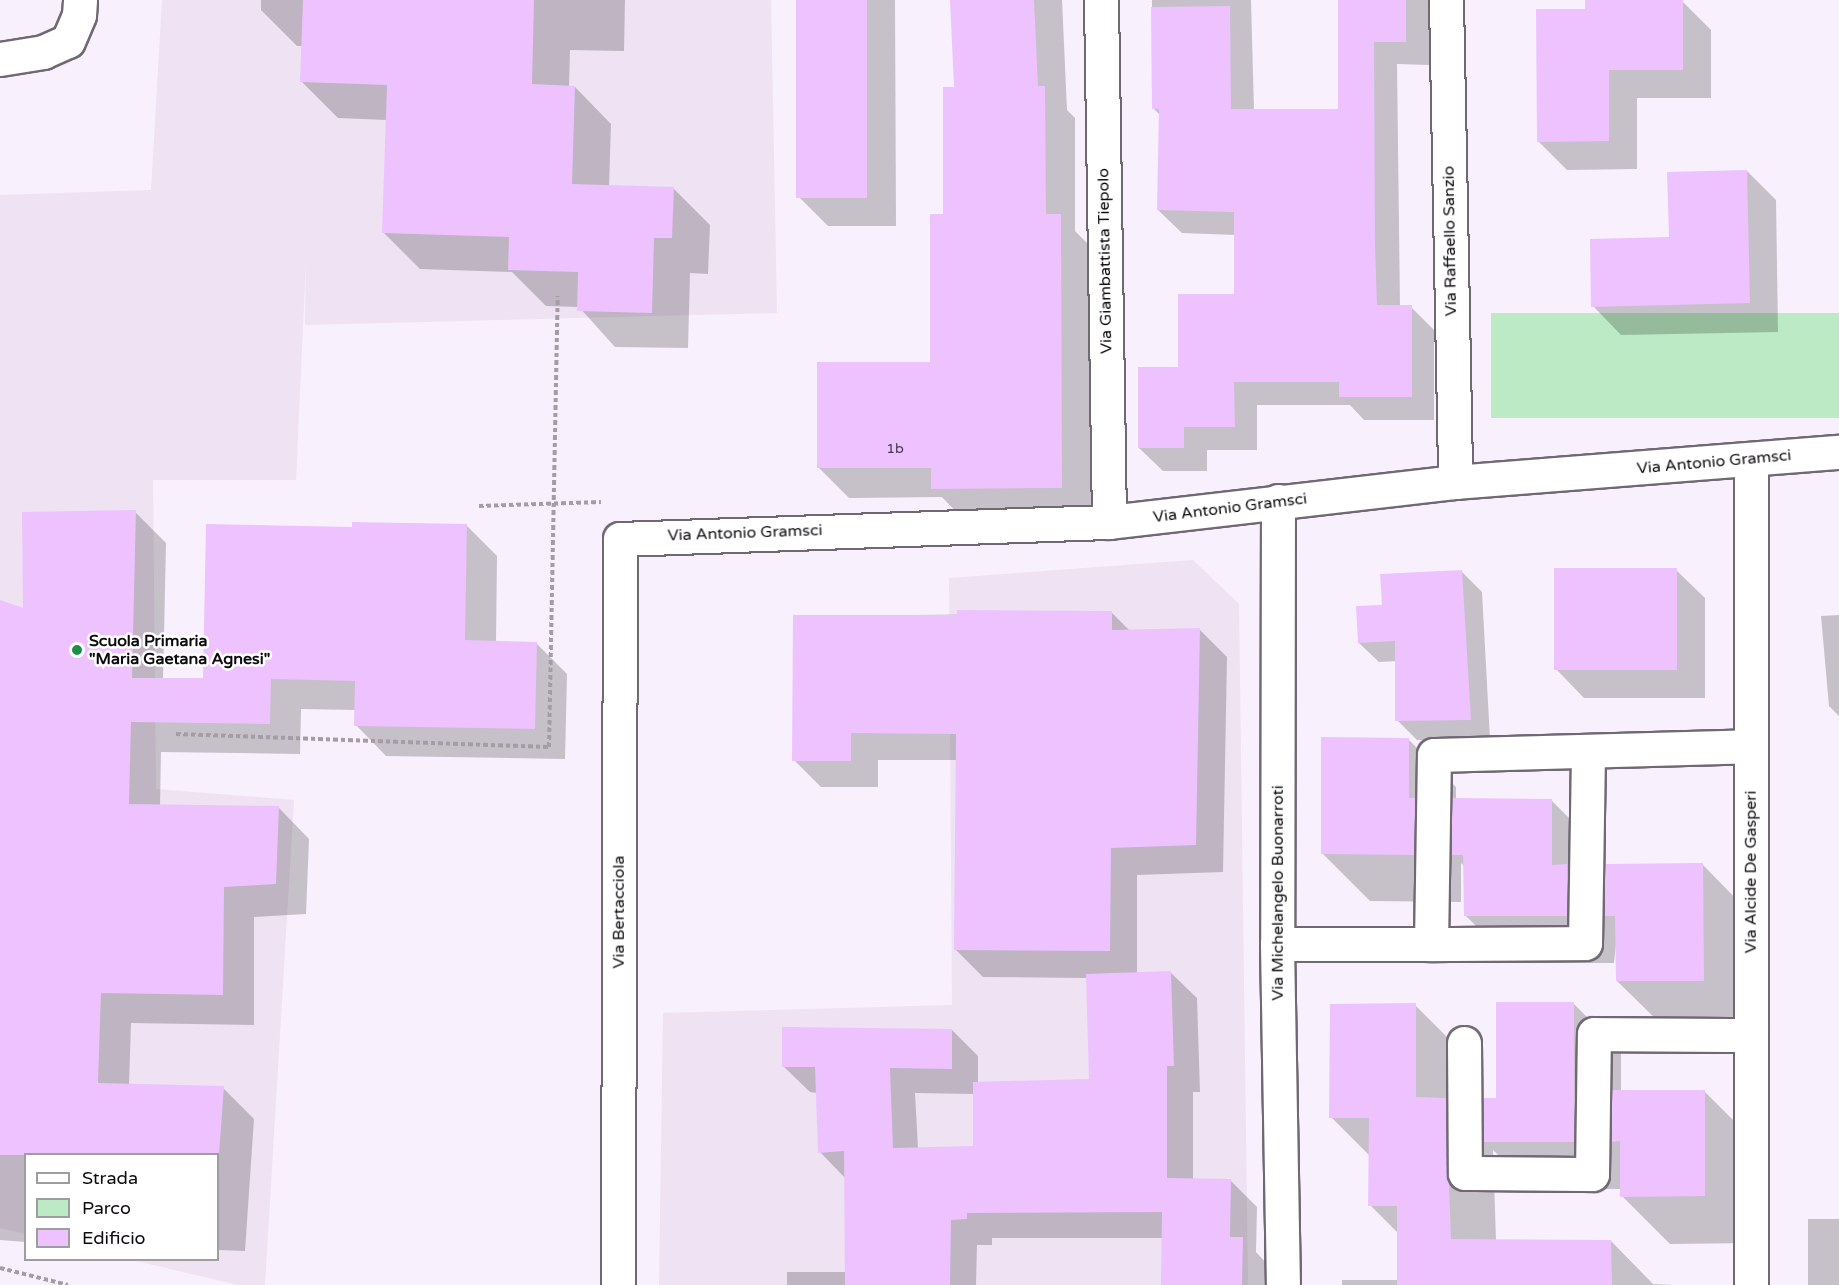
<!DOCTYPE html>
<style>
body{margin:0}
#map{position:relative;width:1839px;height:1285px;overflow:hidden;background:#f8f0fc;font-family:"Varela Round",sans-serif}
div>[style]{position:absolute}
.built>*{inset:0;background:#eee2f3}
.green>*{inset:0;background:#bbeac4;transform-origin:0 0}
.shadow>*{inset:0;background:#0003;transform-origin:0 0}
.building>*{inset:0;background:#edc2fe;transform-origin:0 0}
.path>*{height:4px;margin-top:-2px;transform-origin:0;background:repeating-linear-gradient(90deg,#a39da6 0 4.5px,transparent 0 7.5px)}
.roads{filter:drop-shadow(2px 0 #706973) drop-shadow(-2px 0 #706973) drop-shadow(0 2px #706973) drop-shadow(0 -2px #706973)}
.minor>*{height:33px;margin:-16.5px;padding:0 16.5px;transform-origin:16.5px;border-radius:16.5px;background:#fff}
.dots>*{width:16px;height:16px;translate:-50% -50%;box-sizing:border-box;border:3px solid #fff;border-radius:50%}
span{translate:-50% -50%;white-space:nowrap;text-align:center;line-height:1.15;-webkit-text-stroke:5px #fff;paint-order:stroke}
.number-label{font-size:14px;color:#45384a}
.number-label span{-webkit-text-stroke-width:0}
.street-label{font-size:16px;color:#0d0a0e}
.poi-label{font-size:16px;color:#0d0a0e;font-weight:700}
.left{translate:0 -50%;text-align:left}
.legend{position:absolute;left:24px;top:1153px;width:195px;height:108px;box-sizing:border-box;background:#fff;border:2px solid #9e9d9f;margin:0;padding:8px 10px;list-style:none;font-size:18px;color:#0d0a0e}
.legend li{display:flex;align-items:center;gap:12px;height:30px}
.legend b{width:30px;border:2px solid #9e9d9f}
</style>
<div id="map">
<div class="built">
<div style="clip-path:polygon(162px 0,771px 0,777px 313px,305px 325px,306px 262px,296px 480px,153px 480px,156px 789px,294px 800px,265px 1285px,238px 1285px,132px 1260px,218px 1260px,218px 1154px,26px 1154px,25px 1234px,0 1228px,0 195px,151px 190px)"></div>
<div style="clip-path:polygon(1193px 560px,1239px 604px,1248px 1285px,659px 1285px,663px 1013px,952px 1005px,949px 578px)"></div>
</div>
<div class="green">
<div style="left:1839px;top:313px;width:105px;height:348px;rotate:90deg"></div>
</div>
<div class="shadow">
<div style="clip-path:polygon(261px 0,625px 0,624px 51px,570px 50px,569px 87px,575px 87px,611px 124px,609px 187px,673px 188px,710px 225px,708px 274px,690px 273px,688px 348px,615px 347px,579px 307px,546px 306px,512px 272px,420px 269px,384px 233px,387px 120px,338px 118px,302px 82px,303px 46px,297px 46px,261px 10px)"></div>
<div style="clip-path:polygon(798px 0,895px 0,896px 226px,828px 226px,799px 197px)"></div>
<div style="clip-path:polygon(952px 0,1062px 0,1067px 110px,1075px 118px,1075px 231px,1090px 246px,1091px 517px,962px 518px,942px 497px,849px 498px,819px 468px,932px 363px,956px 88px)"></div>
<div style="clip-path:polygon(1152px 0,1251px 0,1254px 111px,1339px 110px,1339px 0,1429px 0,1429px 65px,1397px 64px,1400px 307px,1411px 307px,1434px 330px,1434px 420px,1364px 420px,1350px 405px,1257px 405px,1257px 450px,1207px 450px,1207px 471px,1163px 471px,1139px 448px,1180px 368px,1236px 296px,1236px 235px,1182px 233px,1158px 210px,1160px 115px,1153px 108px)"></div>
<div style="clip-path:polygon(1682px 1px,1711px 30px,1711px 98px,1637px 98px,1637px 169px,1567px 170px,1538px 141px,1586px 11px)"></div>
<div style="clip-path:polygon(1747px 171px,1776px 200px,1778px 332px,1621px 335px,1593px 306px)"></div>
<div style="clip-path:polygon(135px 512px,166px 543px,163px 680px,205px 680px,354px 529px,466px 525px,497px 556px,496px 642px,536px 643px,567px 674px,565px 759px,386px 756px,356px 725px,356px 710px,301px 709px,300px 754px,161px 752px,160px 806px,279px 808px,309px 839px,306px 914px,254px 917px,254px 1025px,131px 1023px,129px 1085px,223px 1088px,254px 1119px,245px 1251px,218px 1250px,218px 1154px,26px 1154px,26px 1242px,0 1240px,0 601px,24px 610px)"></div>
<div style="clip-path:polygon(1676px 570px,1705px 598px,1705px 698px,1584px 698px,1556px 669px)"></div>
<div style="clip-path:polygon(1462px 572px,1482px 592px,1490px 739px,1417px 740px,1397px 720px,1397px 661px,1379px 662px,1359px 643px,1383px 606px)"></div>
<div style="clip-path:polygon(evenodd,1112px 613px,1130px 631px,1200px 630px,1227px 657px,1223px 872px,1137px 875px,1137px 974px,1170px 972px,1197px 998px,1200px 1092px,1193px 1092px,1193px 1180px,1230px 1180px,1257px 1207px,1256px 1252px,1268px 1265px,1268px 1285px,1163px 1285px,1163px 1238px,992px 1238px,992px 1245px,977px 1245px,976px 1285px,787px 1285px,787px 1272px,846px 1272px,845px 1178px,820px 1152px,818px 1093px,810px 1092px,783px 1066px,952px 1030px,978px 1056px,978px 1084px,1091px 1080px,1087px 978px,983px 977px,956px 950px,957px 760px,878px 760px,878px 787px,821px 787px,794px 760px,795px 616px,1112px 613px,915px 1093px,974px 1094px,975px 1148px,918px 1149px,915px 1093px)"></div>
<div style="clip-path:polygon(1839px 615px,1839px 716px,1829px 706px,1821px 616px)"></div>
<div style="clip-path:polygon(1408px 739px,1456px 787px,1456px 800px,1551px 800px,1599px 848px,1599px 898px,1606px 905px,1703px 865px,1750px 913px,1751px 1028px,1665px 1028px,1617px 981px,1617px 933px,1614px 963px,1513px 963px,1465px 915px,1465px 867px,1461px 863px,1461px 902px,1370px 901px,1323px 854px)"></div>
<div style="clip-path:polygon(1573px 1003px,1621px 1051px,1621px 1092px,1704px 1091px,1752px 1139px,1752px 1243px,1670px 1244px,1622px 1196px,1622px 1189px,1533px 1189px,1493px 1150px,1496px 1240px,1611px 1241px,1653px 1284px,1674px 1285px,1342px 1285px,1342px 1280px,1399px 1280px,1399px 1234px,1370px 1205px,1370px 1156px,1331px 1117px,1415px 1005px,1463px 1053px,1463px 1117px,1485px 1139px,1497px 1100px)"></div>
<div style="left:1808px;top:1219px;width:31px;height:66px"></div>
</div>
<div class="building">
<div style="clip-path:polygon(303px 0,534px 0,532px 84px,575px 86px,572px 184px,674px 187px,672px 238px,654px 238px,652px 313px,577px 311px,578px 272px,508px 270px,509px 237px,382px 233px,387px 85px,300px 82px)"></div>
<div style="left:796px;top:0;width:71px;height:198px"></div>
<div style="clip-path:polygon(950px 0,1034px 0,1038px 86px,1045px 86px,1046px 214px,1061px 214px,1062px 488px,931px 489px,931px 468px,817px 468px,817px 362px,930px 362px,930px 214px,943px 214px,943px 87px,954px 87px)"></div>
<div style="clip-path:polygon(1338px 0,1406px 0,1406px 42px,1374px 42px,1375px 245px,1377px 305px,1412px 305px,1412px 397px,1339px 397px,1339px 382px,1234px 382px,1235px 427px,1184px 427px,1184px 448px,1138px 448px,1138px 367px,1178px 367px,1178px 294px,1234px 294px,1234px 212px,1157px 210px,1159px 109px,1152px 109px,1151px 7px,1230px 6px,1231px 109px,1338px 109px)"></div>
<div style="clip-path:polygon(1585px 0,1683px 0,1683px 70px,1609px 70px,1609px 141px,1537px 142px,1536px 9px,1585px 9px)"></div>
<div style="clip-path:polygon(1747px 170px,1750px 303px,1591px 307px,1590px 239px,1669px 237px,1667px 172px)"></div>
<div style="clip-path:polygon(136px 510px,132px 678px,203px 678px,206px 524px,352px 527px,352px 522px,467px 524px,465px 640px,537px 642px,535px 729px,354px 726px,355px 681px,271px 679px,270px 724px,131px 722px,129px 804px,279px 806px,276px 884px,224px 887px,223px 995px,101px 993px,98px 1083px,224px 1086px,219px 1155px,0 1155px,0 600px,23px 608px,22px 512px)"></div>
<div style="left:1677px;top:568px;width:102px;height:123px;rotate:90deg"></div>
<div style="clip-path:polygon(1462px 570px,1471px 720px,1395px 721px,1395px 641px,1358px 643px,1356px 606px,1382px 605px,1380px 574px)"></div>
<div style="clip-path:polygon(957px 610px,1112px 611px,1112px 630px,1200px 628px,1196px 845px,1111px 848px,1110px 951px,954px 950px,956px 734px,851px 733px,851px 761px,792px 761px,793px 615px,957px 615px)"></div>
<div style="clip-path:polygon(1321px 737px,1409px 738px,1409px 798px,1415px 798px,1414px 855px,1321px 854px)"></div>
<div style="clip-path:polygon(1452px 798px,1552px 799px,1552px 865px,1567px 864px,1567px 916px,1464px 916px,1463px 855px,1451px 855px)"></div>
<div style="clip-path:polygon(1703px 863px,1704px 981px,1616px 981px,1615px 916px,1604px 916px,1605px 864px)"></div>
<div style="clip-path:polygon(1171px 971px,1174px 1066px,1167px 1066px,1167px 1178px,1231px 1179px,1230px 1237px,1243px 1237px,1242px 1285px,1161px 1285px,1162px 1212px,967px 1213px,967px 1219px,951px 1220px,950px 1285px,845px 1285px,844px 1151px,818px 1153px,815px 1067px,782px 1067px,782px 1027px,952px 1029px,952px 1069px,890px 1068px,893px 1148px,973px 1146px,973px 1082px,1089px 1079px,1086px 974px)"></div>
<div style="clip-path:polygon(1496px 1002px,1574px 1002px,1574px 1142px,1484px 1142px,1483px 1098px,1496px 1098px)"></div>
<div style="clip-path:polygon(1416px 1003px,1416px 1097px,1446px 1098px,1451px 1239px,1611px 1240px,1612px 1285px,1397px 1285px,1397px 1206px,1368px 1206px,1369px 1118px,1329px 1118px,1330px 1004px)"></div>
<div style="clip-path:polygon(1612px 1090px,1705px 1090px,1705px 1196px,1620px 1197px,1620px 1141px,1611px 1142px)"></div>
</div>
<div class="path">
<div style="left:479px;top:506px;width:122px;rotate:-1.9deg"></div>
<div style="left:176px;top:734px;width:373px;rotate:2deg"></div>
<div style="left:549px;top:747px;width:451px;rotate:-88.9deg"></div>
<div style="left:0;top:1268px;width:70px;rotate:14deg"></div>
</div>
<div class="roads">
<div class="minor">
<div style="left:1101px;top:0;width:522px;rotate:89.12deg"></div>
<div style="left:1446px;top:0;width:482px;rotate:88.9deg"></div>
<div style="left:0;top:59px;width:44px;rotate:-9.2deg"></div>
<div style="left:43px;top:52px;width:27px;rotate:-24deg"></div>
<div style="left:68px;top:41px;width:28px;rotate:-67deg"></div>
<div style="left:79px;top:15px;width:15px;rotate:-86deg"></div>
<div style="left:1751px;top:459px;width:826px;rotate:90deg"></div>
<div style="left:1278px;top:501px;width:443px;rotate:90.1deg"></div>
<div style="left:1277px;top:944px;width:341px;rotate:89deg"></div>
<div style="left:1588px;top:752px;width:191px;rotate:90.9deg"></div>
<div style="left:1585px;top:943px;width:154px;rotate:179.6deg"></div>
<div style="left:1431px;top:944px;width:189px;rotate:-89.1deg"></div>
<div style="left:1434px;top:755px;width:317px;rotate:-1.6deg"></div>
<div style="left:1277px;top:944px;width:154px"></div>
<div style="left:1464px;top:1043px;width:130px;rotate:89.6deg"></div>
<div style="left:1465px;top:1173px;width:127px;rotate:0.5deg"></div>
<div style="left:1592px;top:1174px;width:140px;rotate:-89.2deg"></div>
<div style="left:1594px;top:1034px;width:157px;rotate:0.4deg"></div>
<div style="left:618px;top:1285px;width:746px;rotate:-89.85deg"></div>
<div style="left:620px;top:539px;width:489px;rotate:-2deg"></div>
<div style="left:1109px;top:522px;width:348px;rotate:-6.6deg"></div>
<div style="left:1455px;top:482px;width:385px;rotate:-4.5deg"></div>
</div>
</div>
<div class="dots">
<div style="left:77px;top:650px;background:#1d8f49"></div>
</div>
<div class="number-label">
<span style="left:895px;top:449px">1b</span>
</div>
<div class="street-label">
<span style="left:1450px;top:241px;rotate:-91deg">Via Raffaello Sanzio</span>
<span style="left:1105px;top:261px;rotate:-91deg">Via Giambattista Tiepolo</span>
<span style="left:1714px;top:462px;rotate:-5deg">Via Antonio Gramsci</span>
<span style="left:1230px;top:508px;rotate:-7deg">Via Antonio Gramsci</span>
<span style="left:745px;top:533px;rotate:-2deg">Via Antonio Gramsci</span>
<span style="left:1751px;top:872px;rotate:-90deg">Via Alcide De Gasperi</span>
<span style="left:1278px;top:893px;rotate:-90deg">Via Michelangelo Buonarroti</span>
<span style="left:619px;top:912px;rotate:-90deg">Via Bertacciola</span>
</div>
<div class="poi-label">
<span class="left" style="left:89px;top:650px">Scuola Primaria<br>"Maria Gaetana Agnesi"</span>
</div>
<ul class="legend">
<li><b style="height:8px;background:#fff"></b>Strada</li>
<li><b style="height:16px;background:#bbeac4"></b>Parco</li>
<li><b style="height:16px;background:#edc2fe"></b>Edificio</li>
</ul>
</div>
